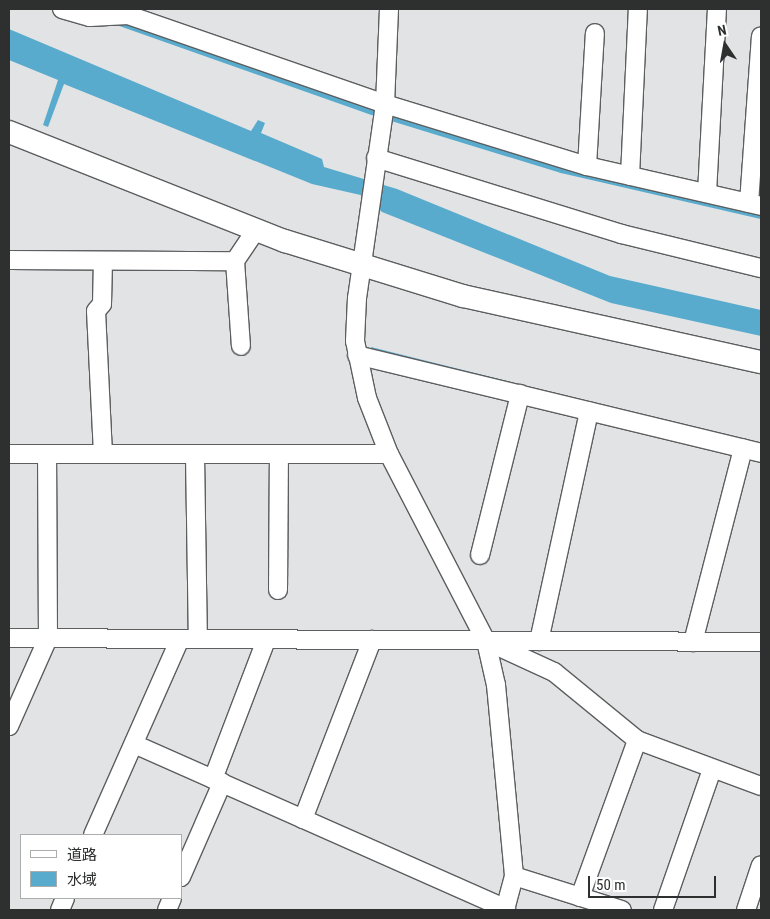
<!DOCTYPE html>
<meta charset="utf-8">
<style>
body{margin:0}
#map{position:relative;width:770px;height:919px;overflow:hidden;background:#e2e3e5;font-family:"Roboto Condensed","Noto Sans JP",sans-serif}
div>[style]{position:absolute}
.water>*{inset:0;background:#58abcd;transform-origin:0 0}
.stream>*{height:5px;margin:-2.5px;padding:0 2.5px;transform-origin:2.5px;border-radius:2.5px;background:#58abcd}
.roads{filter:drop-shadow(1px 0 #5c5e5f) drop-shadow(-1px 0 #5c5e5f) drop-shadow(0 1px #5c5e5f) drop-shadow(0 -1px #5c5e5f)}
.minor>*{height:18px;margin:-9px;padding:0 9px;transform-origin:9px;border-radius:9px;background:#fff}
.tertiary>*{height:22px;margin:-11px;padding:0 11px;transform-origin:11px;border-radius:11px;background:#fff}
span{translate:-50% -50%;white-space:nowrap;text-align:center;line-height:1.15;-webkit-text-stroke:4px #fff;paint-order:stroke}
.frame{position:absolute;inset:0;border:10px solid #2e2f2f;pointer-events:none}
.legend{position:absolute;left:20px;top:834px;width:162px;height:65px;box-sizing:border-box;background:#fff;border:1px solid #abacac;margin:0;padding:6px 9px;list-style:none;font-size:15px;color:#2e2f2f}
.legend li{display:flex;align-items:center;gap:10px;height:25px}
.legend b{width:25px;border:1px solid #abacac}
.north{position:absolute;left:700px;top:20px;width:50px;height:50px;-webkit-text-stroke:4px #fff;paint-order:stroke;rotate:348deg;font-size:14px;font-weight:700;line-height:20px;text-align:center;color:#2e2f2f}
.north::after{content:'';display:block;margin:auto;width:18px;height:22px;background:#2e2f2f;clip-path:polygon(50% 0,100% 100%,50% 72%,0 100%)}
.scale{position:absolute;left:588px;top:876px;width:128px;height:22px;box-sizing:border-box;border:2px solid #2e2f2f;border-top:0;padding-left:6px;font-size:15px;line-height:18px;white-space:nowrap;color:#2e2f2f;-webkit-text-stroke:4px #fff;paint-order:stroke}
</style>
<div id="map">
<div class="water">
<div style="clip-path:polygon(9px 29px,251px 131px,258px 120px,265px 123px,261px 133px,322px 159px,324px 167px,397px 189px,610px 276px,761px 310px,761px 336px,611px 303px,382px 212px,365px 196px,312px 184px,64px 84px,48px 127px,43px 125px,58px 80px,9px 60px)"></div>
<div style="left:371px;top:347px;width:401px;height:6px;rotate:14deg"></div>
</div>
<div class="stream">
<div style="left:119px;top:23px;width:268px;rotate:19.4deg"></div>
<div style="left:372px;top:112px;width:198px;rotate:17.1deg"></div>
<div style="left:561px;top:170px;width:205px;rotate:13deg"></div>
</div>
<div class="roads">
<div class="minor">
<div style="left:62px;top:9px;width:29px;rotate:16deg"></div>
<div style="left:90px;top:17px;width:38px;rotate:-3deg"></div>
<div style="left:128px;top:15px;width:272px;rotate:19.1deg"></div>
<div style="left:385px;top:104px;width:211px;rotate:17.1deg"></div>
<div style="left:587px;top:166px;width:179px;rotate:12.9deg"></div>
<div style="left:389px;top:9px;width:95px;rotate:92.4deg"></div>
<div style="left:385px;top:104px;width:196px;rotate:98.2deg"></div>
<div style="left:357px;top:298px;width:43px;rotate:92.7deg"></div>
<div style="left:355px;top:341px;width:58px;rotate:78.1deg"></div>
<div style="left:367px;top:398px;width:60px;rotate:68.6deg"></div>
<div style="left:389px;top:454px;width:211px;rotate:62.6deg"></div>
<div style="left:486px;top:641px;width:45px;rotate:77.2deg"></div>
<div style="left:496px;top:685px;width:192px;rotate:84.6deg"></div>
<div style="left:514px;top:876px;width:35px;rotate:105deg"></div>
<div style="left:376px;top:158px;width:257px;rotate:17.2deg"></div>
<div style="left:621px;top:234px;width:144px;rotate:13.7deg"></div>
<div style="left:587px;top:166px;width:133px;rotate:-86.6deg"></div>
<div style="left:630px;top:176px;width:167px;rotate:-87.3deg"></div>
<div style="left:707px;top:193px;width:184px;rotate:-86.9deg"></div>
<div style="left:749px;top:203px;width:167px;rotate:-85.9deg"></div>
<div style="left:9px;top:260px;width:226px;rotate:0.3deg"></div>
<div style="left:235px;top:261px;width:36px;rotate:-56deg"></div>
<div style="left:235px;top:261px;width:85px;rotate:86deg"></div>
<div style="left:357px;top:355px;width:416px;rotate:13.6deg"></div>
<div style="left:9px;top:454px;width:380px"></div>
<div style="left:103px;top:454px;width:143px;rotate:-92.8deg"></div>
<div style="left:96px;top:311px;width:9px;rotate:-49deg"></div>
<div style="left:102px;top:304px;width:43px;rotate:-88.7deg"></div>
<div style="left:195px;top:455px;width:184px;rotate:89.1deg"></div>
<div style="left:480px;top:555px;width:166px;rotate:-76deg"></div>
<div style="left:278px;top:590px;width:134px;rotate:-89.6deg"></div>
<div style="left:9px;top:638px;width:752px;rotate:0.3deg"></div>
<div style="left:539px;top:641px;width:235px;rotate:-77.7deg"></div>
<div style="left:693px;top:642px;width:200px;rotate:-75.5deg"></div>
<div style="left:493px;top:644px;width:67px;rotate:24.7deg"></div>
<div style="left:554px;top:672px;width:107px;rotate:39.3deg"></div>
<div style="left:637px;top:740px;width:132px;rotate:20.4deg"></div>
<div style="left:9px;top:726px;width:96px;rotate:-66.1deg"></div>
<div style="left:48px;top:638px;width:184px;rotate:-90.3deg"></div>
<div style="left:134px;top:744px;width:407px;rotate:23.9deg"></div>
<div style="left:213px;top:779px;width:149px;rotate:-69.1deg"></div>
<div style="left:303px;top:819px;width:192px;rotate:-68.9deg"></div>
<div style="left:93px;top:835px;width:214px;rotate:-66.1deg"></div>
<div style="left:514px;top:876px;width:113px;rotate:17.5deg"></div>
<div style="left:181px;top:877px;width:103px;rotate:-66.4deg"></div>
<div style="left:580px;top:897px;width:167px;rotate:-70deg"></div>
<div style="left:60px;top:910px;width:13px;rotate:-67deg"></div>
<div style="left:167px;top:910px;width:13px;rotate:-67deg"></div>
<div style="left:663px;top:910px;width:149px;rotate:-70.8deg"></div>
<div style="left:746px;top:910px;width:47px;rotate:-71.6deg"></div>
</div>
<div class="tertiary">
<div style="left:9px;top:132px;width:297px;rotate:21.6deg"></div>
<div style="left:285px;top:241px;width:186px;rotate:17.2deg"></div>
<div style="left:463px;top:296px;width:305px;rotate:12.5deg"></div>
</div>
</div>
<div class="frame"></div>
<ul class="legend">
<li><b style="height:6px;background:#fff"></b>道路</li>
<li><b style="height:14px;background:#58abcd"></b>水域</li>
</ul>
<div class="north">N</div>
<div class="scale">50 m</div>
</div>
